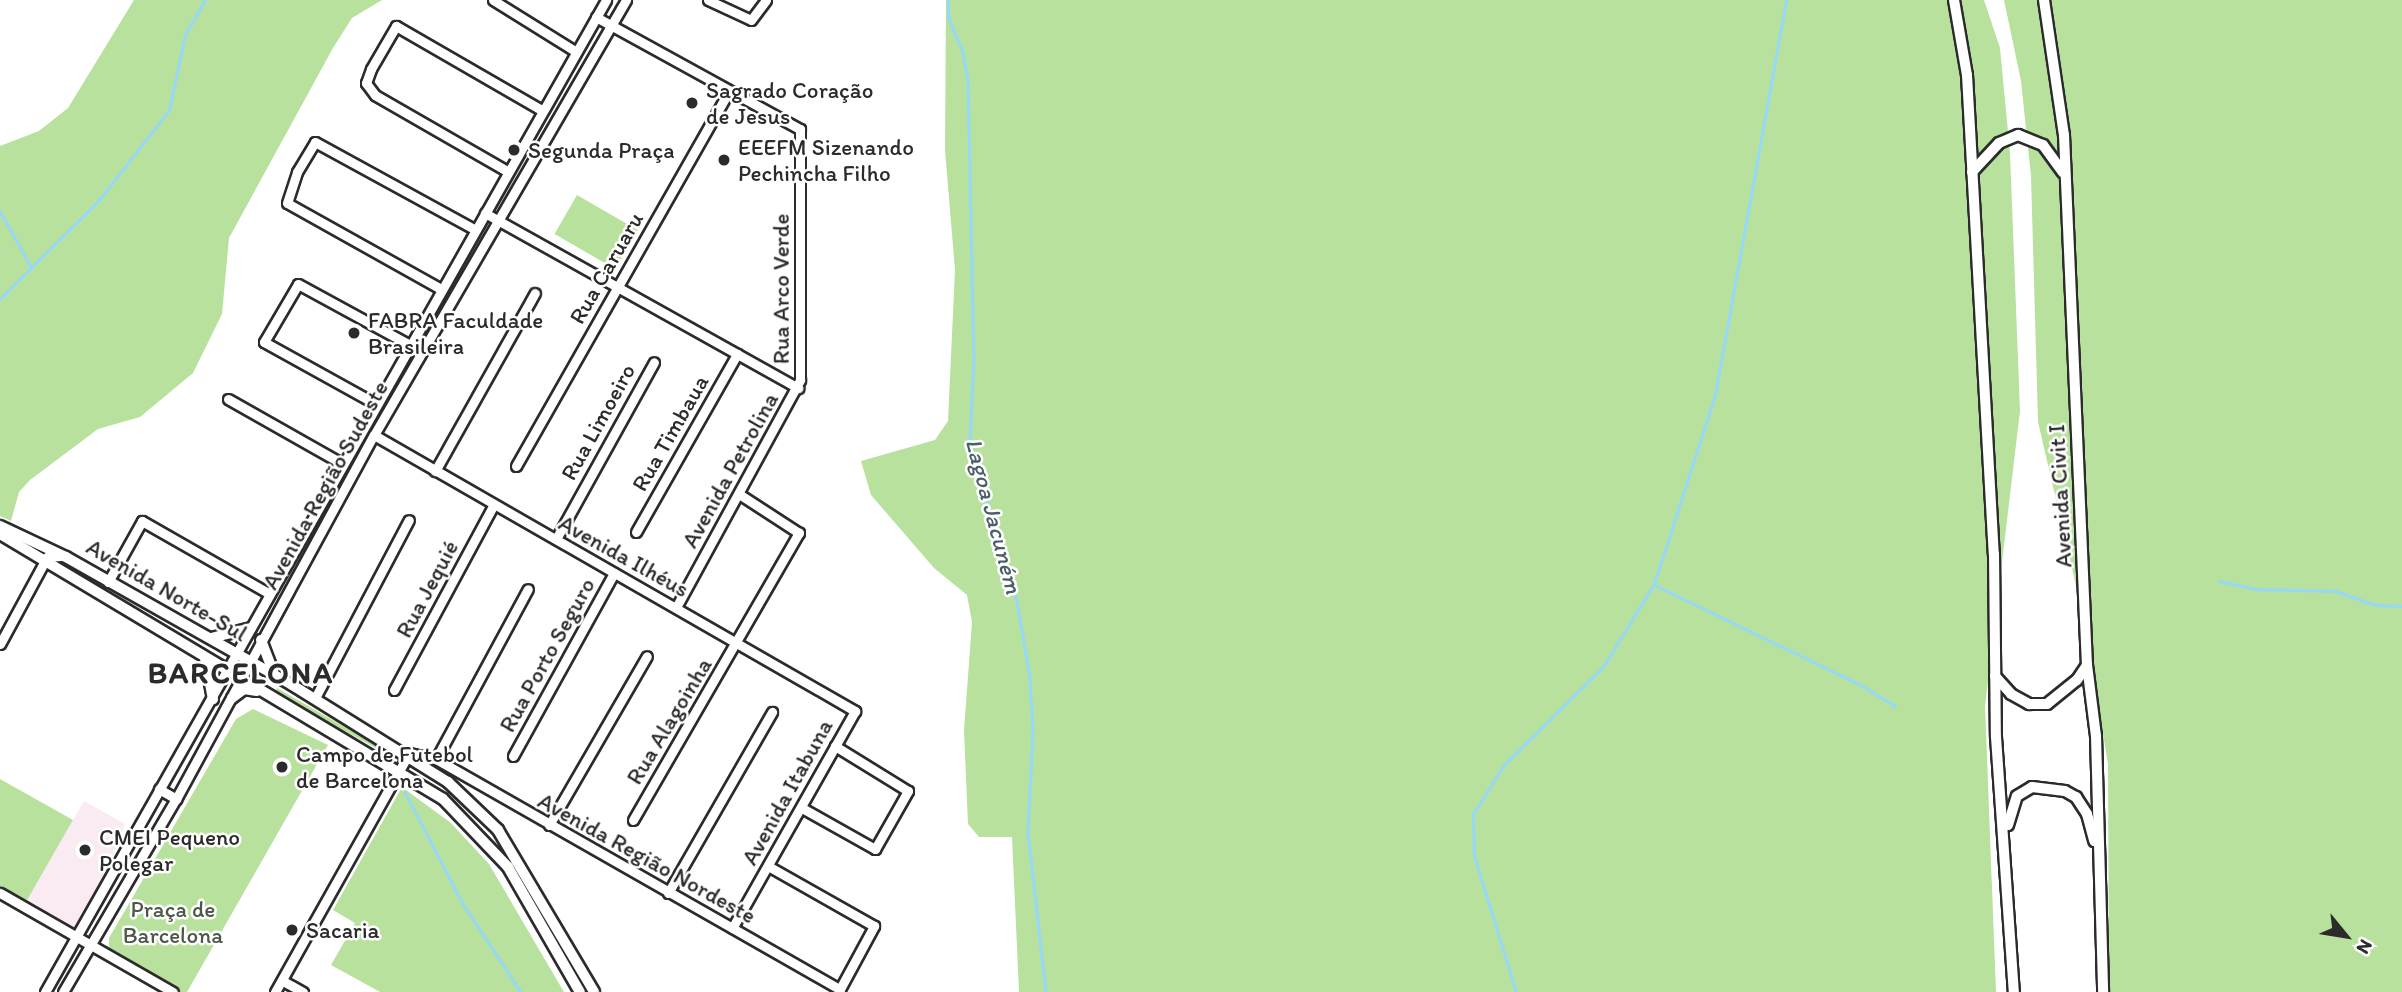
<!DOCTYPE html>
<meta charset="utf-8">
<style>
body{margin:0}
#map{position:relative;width:2402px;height:992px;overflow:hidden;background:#fff;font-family:Itim,sans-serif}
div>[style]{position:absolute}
.built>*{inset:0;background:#faeaf2}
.green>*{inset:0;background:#b8e19d;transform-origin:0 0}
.stream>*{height:2.5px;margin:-1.25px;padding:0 1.25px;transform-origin:1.25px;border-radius:1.25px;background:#96d8f8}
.roads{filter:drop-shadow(2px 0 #2b2b2b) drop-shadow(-2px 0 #2b2b2b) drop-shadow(0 2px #2b2b2b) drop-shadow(0 -2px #2b2b2b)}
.minor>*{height:9px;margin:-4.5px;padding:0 4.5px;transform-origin:4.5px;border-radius:4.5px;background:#fff}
.major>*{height:10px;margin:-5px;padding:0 5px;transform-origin:5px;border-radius:5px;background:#fff}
.dots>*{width:19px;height:19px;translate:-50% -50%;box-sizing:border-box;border:4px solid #fff;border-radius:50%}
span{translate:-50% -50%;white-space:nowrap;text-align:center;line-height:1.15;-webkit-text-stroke:5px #fff;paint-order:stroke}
.poi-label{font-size:23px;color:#2b2b2b}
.left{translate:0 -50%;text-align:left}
.street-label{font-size:23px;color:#2b2b2b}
.park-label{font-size:23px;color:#4e5848}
.water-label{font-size:24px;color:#4b5f68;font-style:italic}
.district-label{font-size:30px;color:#2b2b2b;font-weight:700;letter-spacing:2px}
.north{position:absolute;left:2311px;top:901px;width:70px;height:70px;-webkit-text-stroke:5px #fff;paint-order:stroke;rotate:120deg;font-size:19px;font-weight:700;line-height:28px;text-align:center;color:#2b2b2b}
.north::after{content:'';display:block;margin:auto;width:24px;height:32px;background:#2b2b2b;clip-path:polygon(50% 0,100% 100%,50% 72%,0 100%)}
</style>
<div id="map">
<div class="built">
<div style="clip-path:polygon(84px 801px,125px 824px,105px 876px,75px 929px,26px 902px)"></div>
</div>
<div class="green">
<div style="clip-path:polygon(134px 0,382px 0,352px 18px,333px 48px,229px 238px,222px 314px,193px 373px,140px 417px,98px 429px,30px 480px,19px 492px,11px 521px,0 516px,0 146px,39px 131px,68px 108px)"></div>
<div style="clip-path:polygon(946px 0,1984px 0,2000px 48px,2010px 153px,2020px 411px,1985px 706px,1996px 992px,1019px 992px,1012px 837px,979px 837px,968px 824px,964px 730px,972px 622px,967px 595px,934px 568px,871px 495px,861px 461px,935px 440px,948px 421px,955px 270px,945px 150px)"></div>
<div style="clip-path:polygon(2004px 0,2402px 0,2402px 992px,2109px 992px,2108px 764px,2084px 620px,2038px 422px,2031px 176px,2021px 81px)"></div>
<div style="left:577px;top:195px;width:70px;height:45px;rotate:30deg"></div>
<div style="clip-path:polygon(277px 688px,395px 756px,396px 759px,275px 693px)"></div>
<div style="clip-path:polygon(253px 709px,328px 745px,187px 992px,178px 992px,116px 957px,109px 948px,109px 938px,236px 719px)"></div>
<div style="clip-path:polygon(0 779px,73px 820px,26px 902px,0 887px)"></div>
<div style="clip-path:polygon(402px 787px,451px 823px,489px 864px,564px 992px,380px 992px,331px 965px,355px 923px,333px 910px)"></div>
</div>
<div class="stream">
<div style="left:948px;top:0;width:19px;rotate:87deg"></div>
<div style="left:949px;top:19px;width:36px;rotate:67deg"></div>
<div style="left:963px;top:52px;width:27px;rotate:80deg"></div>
<div style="left:968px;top:79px;width:280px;rotate:88.8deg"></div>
<div style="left:974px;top:359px;width:83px;rotate:92.8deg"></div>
<div style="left:970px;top:442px;width:166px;rotate:73.5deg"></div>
<div style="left:1017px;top:601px;width:77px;rotate:80.3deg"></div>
<div style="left:1030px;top:677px;width:55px;rotate:86.9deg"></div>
<div style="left:1033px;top:732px;width:100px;rotate:92.9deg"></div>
<div style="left:1028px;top:832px;width:161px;rotate:83.6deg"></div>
<div style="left:0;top:211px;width:65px;rotate:60.7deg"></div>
<div style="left:0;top:299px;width:140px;rotate:-45deg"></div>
<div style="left:99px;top:200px;width:114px;rotate:-52.1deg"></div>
<div style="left:169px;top:110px;width:77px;rotate:-78deg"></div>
<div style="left:185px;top:35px;width:40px;rotate:-60.3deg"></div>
<div style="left:2219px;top:581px;width:39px;rotate:12deg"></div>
<div style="left:2257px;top:589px;width:79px;rotate:1.5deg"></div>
<div style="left:2336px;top:591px;width:42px;rotate:19.3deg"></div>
<div style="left:2376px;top:605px;width:26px;rotate:2deg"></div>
<div style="left:1655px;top:585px;width:231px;rotate:25.9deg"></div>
<div style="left:1863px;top:686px;width:38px;rotate:32deg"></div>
<div style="left:405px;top:792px;width:124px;rotate:62.6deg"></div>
<div style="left:462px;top:902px;width:108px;rotate:56.8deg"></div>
<div style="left:1516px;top:992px;width:142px;rotate:-107.2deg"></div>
<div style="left:1474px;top:856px;width:42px;rotate:-91.4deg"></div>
<div style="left:1473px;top:814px;width:58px;rotate:-57.7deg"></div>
<div style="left:1504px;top:765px;width:139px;rotate:-44.7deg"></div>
<div style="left:1603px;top:667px;width:97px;rotate:-58.4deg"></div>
<div style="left:1654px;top:584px;width:199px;rotate:-72.1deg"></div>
<div style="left:1715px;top:395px;width:401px;rotate:-79.8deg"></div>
</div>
<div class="roads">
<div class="minor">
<div style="left:493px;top:0;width:97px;rotate:31.9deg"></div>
<div style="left:708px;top:0;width:47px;rotate:24.9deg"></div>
<div style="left:751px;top:20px;width:25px;rotate:-53deg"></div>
<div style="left:596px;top:17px;width:233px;rotate:28.8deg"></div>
<div style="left:800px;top:129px;width:251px;rotate:90deg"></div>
<div style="left:800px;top:380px;width:259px;rotate:118.6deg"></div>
<div style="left:507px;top:171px;width:152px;rotate:-150.1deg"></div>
<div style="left:375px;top:95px;width:15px;rotate:-127deg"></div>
<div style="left:366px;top:83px;width:15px;rotate:-70deg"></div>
<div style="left:371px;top:69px;width:50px;rotate:-59.8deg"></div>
<div style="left:396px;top:26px;width:166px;rotate:30deg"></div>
<div style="left:485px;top:213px;width:359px;rotate:29.2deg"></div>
<div style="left:441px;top:289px;width:176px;rotate:-150.8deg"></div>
<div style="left:287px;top:203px;width:33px;rotate:-72deg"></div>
<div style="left:297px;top:172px;width:35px;rotate:-59deg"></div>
<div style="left:315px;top:142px;width:181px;rotate:28.7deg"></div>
<div style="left:228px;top:399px;width:132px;rotate:29.5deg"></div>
<div style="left:376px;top:404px;width:128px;rotate:-151deg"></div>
<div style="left:264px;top:342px;width:67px;rotate:-59.6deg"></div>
<div style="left:298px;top:284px;width:128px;rotate:28.6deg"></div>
<div style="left:374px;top:435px;width:555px;rotate:29.85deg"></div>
<div style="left:855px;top:711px;width:249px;rotate:119.5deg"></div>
<div style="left:516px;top:466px;width:431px;rotate:-60.4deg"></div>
<div style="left:435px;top:471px;width:204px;rotate:-60.7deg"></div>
<div style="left:636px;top:532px;width:205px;rotate:-60.4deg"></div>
<div style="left:556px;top:539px;width:202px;rotate:-61deg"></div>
<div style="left:108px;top:582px;width:70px;rotate:-60.9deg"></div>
<div style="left:142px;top:521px;width:147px;rotate:29.7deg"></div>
<div style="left:0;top:644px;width:99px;rotate:-61.6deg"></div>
<div style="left:47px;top:557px;width:14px;rotate:-4deg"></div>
<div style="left:394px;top:690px;width:209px;rotate:-61.7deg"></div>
<div style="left:315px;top:698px;width:201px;rotate:-62.2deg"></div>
<div style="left:513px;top:756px;width:209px;rotate:-61.1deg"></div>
<div style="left:436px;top:759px;width:193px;rotate:-61.6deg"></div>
<div style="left:159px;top:789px;width:20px;rotate:30deg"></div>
<div style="left:802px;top:808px;width:84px;rotate:29.3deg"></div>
<div style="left:875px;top:849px;width:67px;rotate:-60.4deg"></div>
<div style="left:908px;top:791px;width:86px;rotate:-148.3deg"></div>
<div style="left:633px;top:820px;width:332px;rotate:-60deg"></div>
<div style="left:799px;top:533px;width:72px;rotate:-147deg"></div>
<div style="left:549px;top:825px;width:195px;rotate:-59.9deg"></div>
<div style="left:0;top:893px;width:199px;rotate:29.8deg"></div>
<div style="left:668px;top:893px;width:209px;rotate:-60.1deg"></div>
<div style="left:283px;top:981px;width:23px;rotate:29deg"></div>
<div style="left:45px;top:992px;width:1140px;rotate:-60.51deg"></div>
<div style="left:63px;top:992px;width:224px;rotate:-59.7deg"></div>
<div style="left:176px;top:799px;width:414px;rotate:-61.5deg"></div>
<div style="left:374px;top:435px;width:503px;rotate:-59.92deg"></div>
<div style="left:275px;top:992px;width:274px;rotate:-60.7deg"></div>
<div style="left:409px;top:753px;width:28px;rotate:13deg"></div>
<div style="left:436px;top:759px;width:465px;rotate:29.7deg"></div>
<div style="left:840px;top:989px;width:72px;rotate:-61.6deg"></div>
<div style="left:874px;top:926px;width:122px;rotate:-150.5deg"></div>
</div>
<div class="major">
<div style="left:1954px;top:0;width:76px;rotate:80.2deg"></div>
<div style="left:1967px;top:75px;width:480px;rotate:86.8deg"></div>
<div style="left:1994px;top:554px;width:183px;rotate:89.4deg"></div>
<div style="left:1996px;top:737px;width:256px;rotate:86deg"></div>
<div style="left:2044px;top:0;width:136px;rotate:81.6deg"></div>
<div style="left:2064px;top:135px;width:530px;rotate:87.52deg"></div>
<div style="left:2087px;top:665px;width:72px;rotate:82.8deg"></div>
<div style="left:2096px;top:736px;width:256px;rotate:88.4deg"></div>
<div style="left:1972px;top:172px;width:40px;rotate:-47deg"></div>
<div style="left:1999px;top:143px;width:21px;rotate:-23deg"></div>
<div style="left:2018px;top:135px;width:27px;rotate:22deg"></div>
<div style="left:2043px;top:145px;width:34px;rotate:54deg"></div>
<div style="left:0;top:526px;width:73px;rotate:25.2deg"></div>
<div style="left:66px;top:557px;width:260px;rotate:29.5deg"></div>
<div style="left:292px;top:685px;width:184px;rotate:31.9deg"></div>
<div style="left:448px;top:782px;width:69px;rotate:43.8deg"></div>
<div style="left:498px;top:830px;width:188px;rotate:59.3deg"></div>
<div style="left:0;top:534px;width:516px;rotate:30.89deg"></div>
<div style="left:443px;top:799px;width:94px;rotate:46.3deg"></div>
<div style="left:508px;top:867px;width:144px;rotate:60.1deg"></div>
<div style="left:211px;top:638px;width:41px;rotate:-14deg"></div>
<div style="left:261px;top:640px;width:34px;rotate:69deg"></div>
<div style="left:205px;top:658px;width:42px;rotate:79deg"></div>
<div style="left:1995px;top:676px;width:24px;rotate:48deg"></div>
<div style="left:2011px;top:694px;width:21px;rotate:29deg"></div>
<div style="left:2029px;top:704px;width:18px"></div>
<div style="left:2047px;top:704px;width:38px;rotate:-39deg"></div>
<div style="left:2077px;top:680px;width:18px;rotate:-56deg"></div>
<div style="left:232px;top:698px;width:15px;rotate:-37deg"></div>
<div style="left:244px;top:689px;width:13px;rotate:9deg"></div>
<div style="left:2008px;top:825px;width:30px;rotate:-73deg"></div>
<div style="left:2017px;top:796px;width:17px;rotate:-31deg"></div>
<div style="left:2032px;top:787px;width:33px;rotate:7deg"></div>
<div style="left:2065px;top:791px;width:13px;rotate:29deg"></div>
<div style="left:2076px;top:797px;width:20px;rotate:57deg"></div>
<div style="left:2087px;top:814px;width:28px;rotate:75deg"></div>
</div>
</div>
<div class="dots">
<div style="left:692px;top:103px;background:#2b2b2b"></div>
<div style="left:514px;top:150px;background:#2b2b2b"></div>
<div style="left:724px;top:160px;background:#2b2b2b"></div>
<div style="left:354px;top:333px;background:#2b2b2b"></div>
<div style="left:282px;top:767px;background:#2b2b2b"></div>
<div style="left:85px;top:850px;background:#2b2b2b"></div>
<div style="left:292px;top:930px;background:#2b2b2b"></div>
</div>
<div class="poi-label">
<span class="left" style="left:706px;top:103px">Sagrado Coração<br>de Jesus</span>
<span class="left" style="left:738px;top:160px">EEEFM Sizenando<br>Pechincha Filho</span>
<span class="left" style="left:528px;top:150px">Segunda Praça</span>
<span class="left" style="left:368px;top:333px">FABRA Faculdade<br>Brasileira</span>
<span class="left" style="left:296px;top:767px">Campo de Futebol<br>de Barcelona</span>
<span class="left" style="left:99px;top:850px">CMEI Pequeno<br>Polegar</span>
<span class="left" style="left:306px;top:930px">Sacaria</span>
</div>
<div class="street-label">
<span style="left:606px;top:268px;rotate:-60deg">Rua Caruaru</span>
<span style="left:781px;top:289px;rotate:-90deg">Rua Arco Verde</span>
<span style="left:598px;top:422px;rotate:-61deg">Rua Limoeiro</span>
<span style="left:670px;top:433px;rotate:-60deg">Rua Timbaua</span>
<span style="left:730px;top:470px;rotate:-61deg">Avenida Petrolina</span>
<span style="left:325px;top:485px;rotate:-61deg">Avenida Região Sudeste</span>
<span style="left:2060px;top:496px;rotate:-93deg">Avenida Civit I</span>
<span style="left:624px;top:556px;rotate:29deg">Avenida Ilhéus</span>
<span style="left:427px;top:589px;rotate:-62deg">Rua Jequié</span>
<span style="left:167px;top:590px;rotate:30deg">Avenida Norte-Sul</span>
<span style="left:547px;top:655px;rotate:-61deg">Rua Porto Seguro</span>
<span style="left:669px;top:721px;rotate:-59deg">Rua Alagoinha</span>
<span style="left:787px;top:792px;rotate:-61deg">Avenida Itabuna</span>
<span style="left:647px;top:858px;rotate:29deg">Avenida Região Nordeste</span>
</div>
<div class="park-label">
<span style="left:173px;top:922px">Praça de<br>Barcelona</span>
</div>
<div class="water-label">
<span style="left:994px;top:516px;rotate:75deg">Lagoa Jacuném</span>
</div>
<div class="district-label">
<span style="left:241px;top:673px">BARCELONA</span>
</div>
<div class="north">N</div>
</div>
